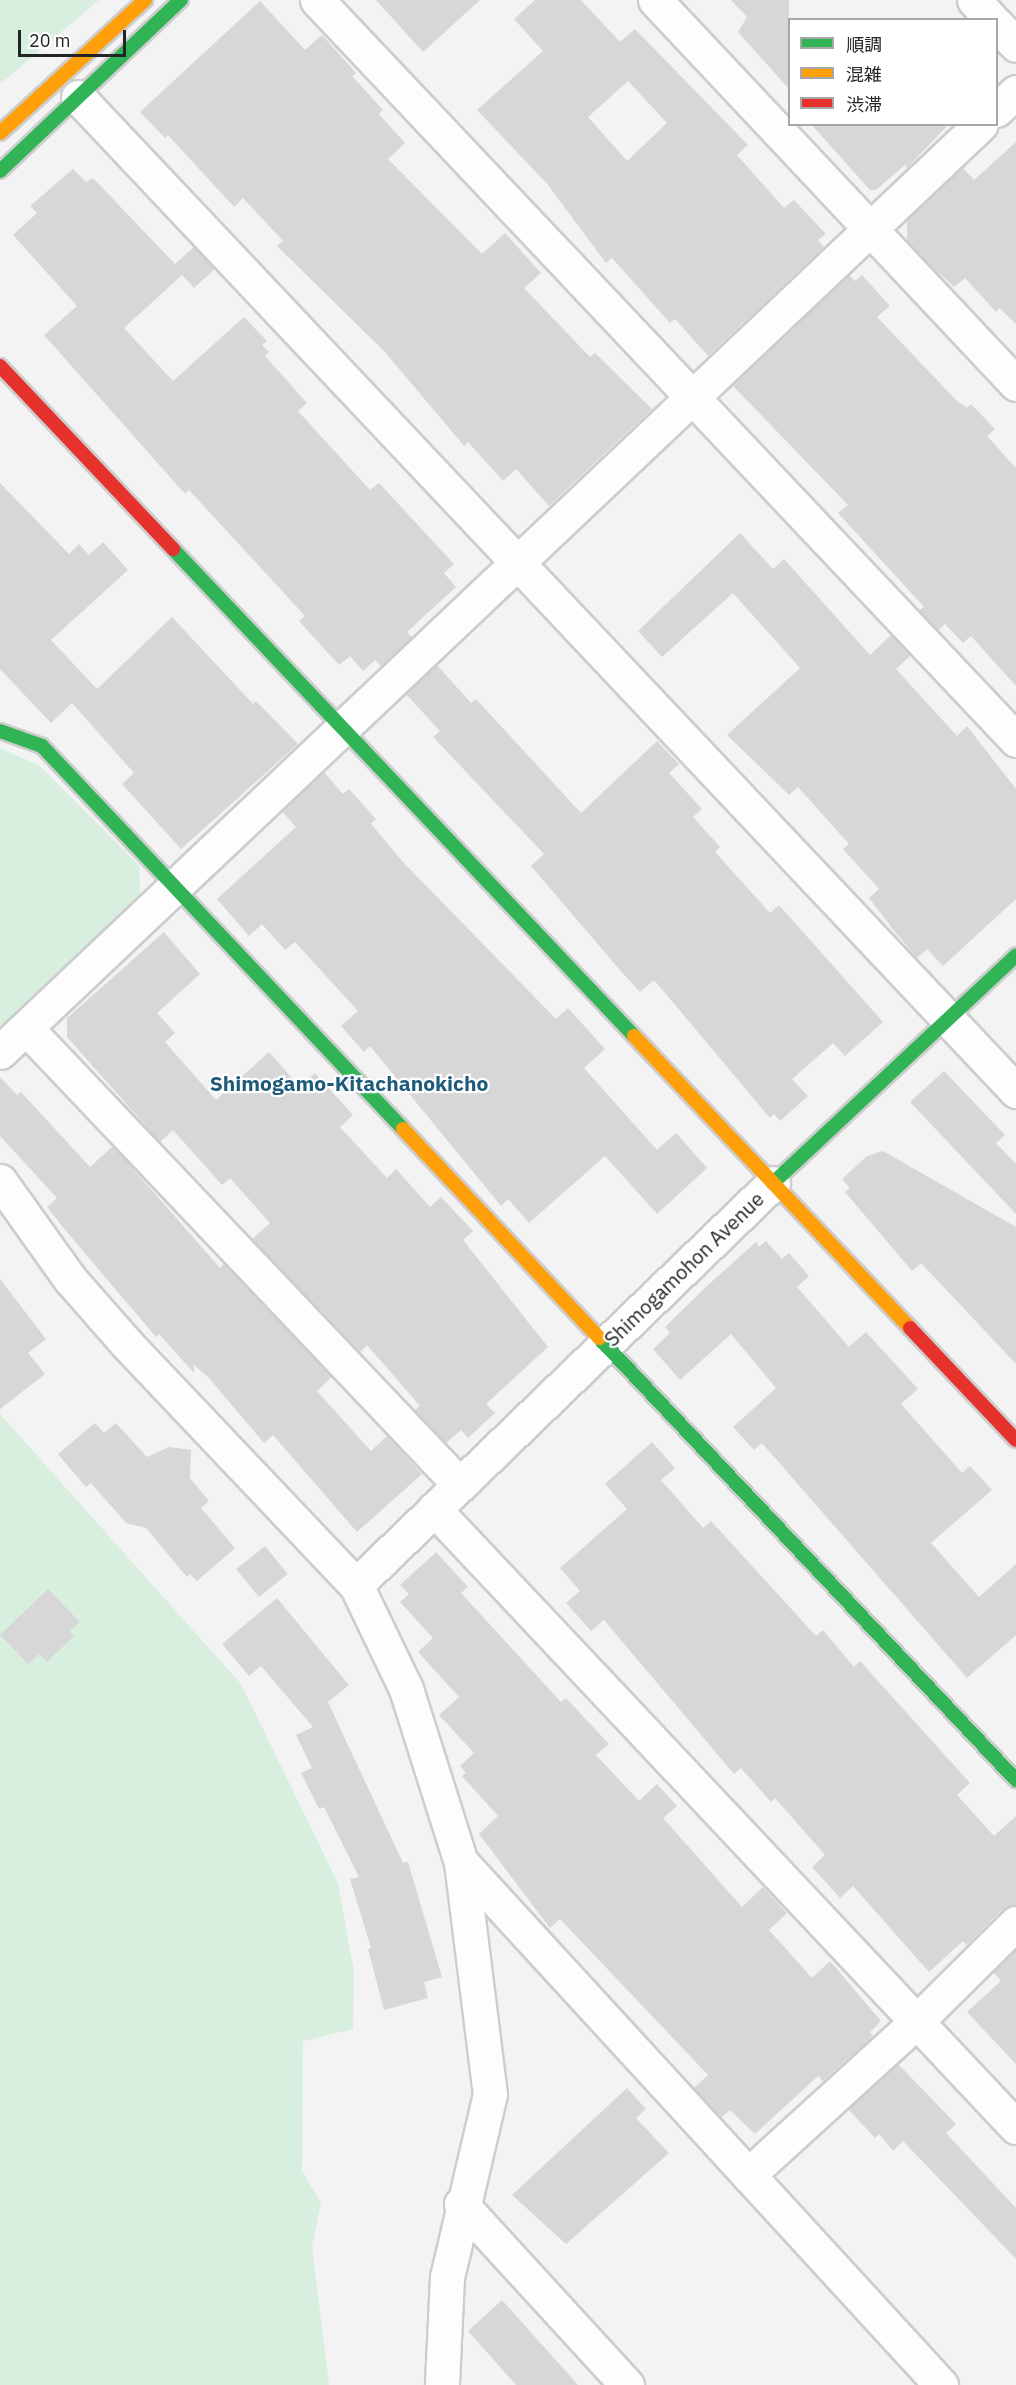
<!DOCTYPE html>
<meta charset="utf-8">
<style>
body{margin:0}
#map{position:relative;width:1016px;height:2385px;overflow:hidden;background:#f3f3f4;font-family:"IBM Plex Sans","Noto Sans JP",sans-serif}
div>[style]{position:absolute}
.green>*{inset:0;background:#d8efe0}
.building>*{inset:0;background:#d7d7d8;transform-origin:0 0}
.roads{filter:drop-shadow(2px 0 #cdcdce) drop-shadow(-2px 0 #cdcdce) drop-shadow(0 2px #cdcdce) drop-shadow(0 -2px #cdcdce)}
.street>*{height:33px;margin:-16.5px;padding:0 16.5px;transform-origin:16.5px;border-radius:16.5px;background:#fdfdfd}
.fast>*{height:14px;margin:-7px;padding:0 7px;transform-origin:7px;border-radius:7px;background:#30b455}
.slow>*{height:14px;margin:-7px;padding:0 7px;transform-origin:7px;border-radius:7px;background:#ff9f0a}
.jam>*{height:14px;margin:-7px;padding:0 7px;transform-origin:7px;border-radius:7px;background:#e5322d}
span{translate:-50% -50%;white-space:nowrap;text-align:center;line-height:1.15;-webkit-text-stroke:4.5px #fff;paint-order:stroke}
.street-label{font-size:20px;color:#232425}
.neighbourhood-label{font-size:21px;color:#1e5a7a;font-weight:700}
.legend{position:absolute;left:788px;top:18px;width:210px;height:108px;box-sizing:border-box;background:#fff;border:2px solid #a7a7a8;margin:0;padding:8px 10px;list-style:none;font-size:18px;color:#232425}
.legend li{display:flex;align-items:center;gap:12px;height:30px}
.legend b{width:30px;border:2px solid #a7a7a8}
.scale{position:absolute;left:18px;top:30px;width:108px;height:27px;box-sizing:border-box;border:3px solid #232425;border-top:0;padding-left:8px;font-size:18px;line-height:21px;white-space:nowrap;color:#232425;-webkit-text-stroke:4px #fff;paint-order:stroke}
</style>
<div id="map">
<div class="green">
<div style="clip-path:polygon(0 0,99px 0,0 84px)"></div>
<div style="clip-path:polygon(0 748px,40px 766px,139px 865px,141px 903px,0 1039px)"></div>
<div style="clip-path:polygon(0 1414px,241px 1684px,338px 1883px,354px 1971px,353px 2029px,303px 2041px,302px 2171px,321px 2203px,312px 2246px,329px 2385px,0 2385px)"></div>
</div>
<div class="building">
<div style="clip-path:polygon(376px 0,480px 0,423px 52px)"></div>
<div style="clip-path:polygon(evenodd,535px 0,581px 0,620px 42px,635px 29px,748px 145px,737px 155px,784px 208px,794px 200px,826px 234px,818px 240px,824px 247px,708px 356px,675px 319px,670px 323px,612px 258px,606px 263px,548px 185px,477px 110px,543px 51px,514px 19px,535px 0,628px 81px,667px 123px,627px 161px,588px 117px,628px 81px)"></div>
<div style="clip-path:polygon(731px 0,789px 0,789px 89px,738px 32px,747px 17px)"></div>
<div style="clip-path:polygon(260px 1px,305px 50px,322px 35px,356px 73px,352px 76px,383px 110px,379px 114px,405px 143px,388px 159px,482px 254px,505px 233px,541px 273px,524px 288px,590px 357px,595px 353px,652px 409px,549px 506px,516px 469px,503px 481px,468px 442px,464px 446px,385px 352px,277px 246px,283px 241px,243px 198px,234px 207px,168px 135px,165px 138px,140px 112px)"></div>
<div style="clip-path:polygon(811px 124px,949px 124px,906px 169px,906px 164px,876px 190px,870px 190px)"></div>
<div style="clip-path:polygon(1016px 142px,1016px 324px,999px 308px,996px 312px,965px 278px,954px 287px,924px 259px,907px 241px,907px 220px,962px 167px,974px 180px)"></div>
<div style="clip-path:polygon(73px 169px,86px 182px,93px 178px,175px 264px,194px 247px,215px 269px,194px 288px,182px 275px,124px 328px,173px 381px,244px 317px,267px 341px,262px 345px,269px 352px,265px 356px,307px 403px,298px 411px,370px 490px,379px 483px,454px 564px,444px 573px,456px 587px,407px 632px,412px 637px,381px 666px,375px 660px,363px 671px,350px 656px,339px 665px,299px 621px,305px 616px,189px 490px,185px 494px,44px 335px,77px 306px,13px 235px,37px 213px,30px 206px)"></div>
<div style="clip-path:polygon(849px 275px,855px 281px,862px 275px,890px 306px,877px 317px,957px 401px,967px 408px,971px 404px,995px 429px,987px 436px,1016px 468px,1016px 686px,971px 636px,963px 643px,945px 624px,938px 630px,919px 610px,924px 607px,838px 513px,848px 505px,733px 386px)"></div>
<div style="clip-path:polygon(0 483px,69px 554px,79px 544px,89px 555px,103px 542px,128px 570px,51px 640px,97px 689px,172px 617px,253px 704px,256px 701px,298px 744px,181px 849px,122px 784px,134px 773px,72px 703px,51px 723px,0 669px)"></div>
<div style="clip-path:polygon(740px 533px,773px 569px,784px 559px,870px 655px,891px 635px,910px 656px,896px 669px,957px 736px,967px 726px,1016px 789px,1016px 899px,943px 966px,927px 949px,917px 958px,895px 932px,869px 898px,879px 889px,843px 849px,849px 844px,798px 787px,789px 795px,727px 735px,800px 668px,733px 593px,662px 657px,638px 631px)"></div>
<div style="clip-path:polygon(437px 665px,471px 703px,476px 699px,581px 813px,657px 741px,679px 764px,669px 773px,702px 809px,693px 817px,720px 847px,715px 852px,770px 913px,779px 905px,883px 1022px,845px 1056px,833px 1043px,792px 1079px,808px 1096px,780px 1121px,774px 1114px,770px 1118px,654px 980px,640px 992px,619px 969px,531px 866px,544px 854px,433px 737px,440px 731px,406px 694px)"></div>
<div style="clip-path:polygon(324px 772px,343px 794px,349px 789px,376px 819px,371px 824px,402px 861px,556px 1019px,568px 1008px,605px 1049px,584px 1068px,657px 1150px,676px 1133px,707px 1168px,657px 1214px,605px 1156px,529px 1223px,508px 1199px,501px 1206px,370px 1046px,364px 1052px,341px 1026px,358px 1011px,295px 942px,285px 950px,262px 924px,249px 936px,217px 899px,296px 827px,282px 811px)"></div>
<div style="clip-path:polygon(164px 932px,200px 974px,157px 1013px,175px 1033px,165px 1042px,216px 1100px,269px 1052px,300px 1087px,315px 1073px,353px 1115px,340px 1127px,387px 1178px,396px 1169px,430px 1207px,441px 1197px,473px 1231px,463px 1240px,548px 1347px,486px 1404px,495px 1413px,468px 1438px,461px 1430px,446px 1443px,415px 1410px,420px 1406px,367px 1345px,360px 1352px,252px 1239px,270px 1223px,230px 1178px,222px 1185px,173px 1130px,160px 1142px,67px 1037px,67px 1018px)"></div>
<div style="clip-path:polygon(944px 1071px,1005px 1135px,996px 1143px,1016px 1164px,1016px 1214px,910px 1102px)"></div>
<div style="clip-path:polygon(0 1077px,17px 1095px,21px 1092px,90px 1167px,113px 1146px,220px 1268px,224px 1264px,332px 1377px,317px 1391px,371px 1451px,387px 1436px,422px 1474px,357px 1532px,273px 1435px,264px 1443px,209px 1378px,194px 1365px,194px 1373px,159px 1334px,156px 1337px,66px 1231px,47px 1207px,57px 1198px,0 1136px)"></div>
<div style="clip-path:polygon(883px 1151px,1016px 1227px,1016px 1364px,921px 1263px,912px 1271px,845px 1192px,850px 1188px,842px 1179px,867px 1156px)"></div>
<div style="clip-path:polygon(766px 1241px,782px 1259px,789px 1253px,809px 1276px,797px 1287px,849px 1347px,866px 1332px,918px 1389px,901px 1404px,962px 1473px,970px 1466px,992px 1490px,931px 1543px,979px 1597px,1016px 1564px,1016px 1635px,967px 1678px,762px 1443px,754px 1450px,733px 1427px,776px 1388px,731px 1334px,680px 1380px,653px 1349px,670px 1333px,665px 1327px,708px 1285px,756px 1242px,759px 1247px)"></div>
<div style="clip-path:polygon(0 1279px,46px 1339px,28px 1353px,45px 1374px,0 1409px)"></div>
<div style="clip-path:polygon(95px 1423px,104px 1433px,116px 1423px,147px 1457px,169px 1447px,191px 1450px,190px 1478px,209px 1501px,201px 1508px,235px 1548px,197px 1581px,190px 1574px,187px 1577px,146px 1528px,126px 1523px,91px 1483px,86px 1487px,58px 1454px)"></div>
<div style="clip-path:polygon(652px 1442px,675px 1468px,661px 1480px,703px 1528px,711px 1521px,816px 1636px,823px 1630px,854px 1667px,860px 1661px,970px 1783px,957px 1795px,994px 1836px,1016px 1816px,1016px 1905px,1003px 1909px,967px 1945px,963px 1941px,929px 1972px,853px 1886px,840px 1898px,812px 1867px,825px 1855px,775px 1798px,771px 1802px,741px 1768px,734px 1774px,604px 1620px,591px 1631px,566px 1603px,580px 1591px,560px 1568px,627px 1509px,605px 1484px)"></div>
<div style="left:265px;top:1546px;width:36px;height:37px;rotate:51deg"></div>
<div style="clip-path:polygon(436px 1552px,468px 1587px,461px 1593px,561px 1702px,566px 1698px,609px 1744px,596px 1755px,639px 1801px,657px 1784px,677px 1806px,663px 1818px,742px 1907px,763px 1887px,787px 1913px,769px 1930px,812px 1978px,830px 1961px,881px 2021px,870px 2032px,873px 2036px,823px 2081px,818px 2076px,755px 2134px,730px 2110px,721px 2118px,716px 2112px,694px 2088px,708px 2075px,560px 1919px,550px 1928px,479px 1834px,498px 1816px,462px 1776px,466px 1773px,460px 1766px,474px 1753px,439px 1715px,459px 1697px,418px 1652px,433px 1638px,400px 1602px,409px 1594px,400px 1585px)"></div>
<div style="clip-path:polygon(48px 1589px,80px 1622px,70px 1631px,74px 1636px,47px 1662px,39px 1654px,28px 1664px,0 1635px)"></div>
<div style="clip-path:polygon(277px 1598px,349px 1685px,328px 1702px,403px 1863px,408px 1862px,442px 1977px,424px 1982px,428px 1998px,384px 2010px,368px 1949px,371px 1948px,350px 1879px,359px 1877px,324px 1807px,319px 1809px,301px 1773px,312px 1768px,296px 1735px,313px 1727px,261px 1666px,249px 1676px,222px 1644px)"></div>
<div style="clip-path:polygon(1016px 1949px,1016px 2064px,967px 2012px,1001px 1981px,993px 1972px)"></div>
<div style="clip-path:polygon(898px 2064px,956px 2124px,946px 2133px,1016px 2208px,1016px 2259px,903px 2141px,893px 2151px,879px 2134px,875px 2138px,848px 2109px)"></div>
<div style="clip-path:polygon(627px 2088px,646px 2109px,636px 2118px,669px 2153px,566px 2244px,512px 2195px)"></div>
<div style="clip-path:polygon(502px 2300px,578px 2385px,516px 2385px,468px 2331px)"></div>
</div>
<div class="roads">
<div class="street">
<div style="left:317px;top:0;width:1018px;rotate:46.63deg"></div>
<div style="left:655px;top:0;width:527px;rotate:46.77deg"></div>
<div style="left:974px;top:0;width:27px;rotate:48deg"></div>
<div style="left:996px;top:24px;width:29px;rotate:46deg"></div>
<div style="left:78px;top:97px;width:1367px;rotate:46.66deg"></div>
<div style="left:996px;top:110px;width:27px;rotate:-42deg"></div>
<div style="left:26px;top:1028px;width:630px;rotate:46.48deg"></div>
<div style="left:0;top:1052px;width:1350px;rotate:-43.41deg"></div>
<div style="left:0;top:1181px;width:120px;rotate:54.5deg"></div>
<div style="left:70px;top:1279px;width:85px;rotate:48.8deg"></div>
<div style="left:126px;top:1343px;width:334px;rotate:46.5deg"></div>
<div style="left:356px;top:1585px;width:115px;rotate:64.3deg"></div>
<div style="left:406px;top:1689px;width:182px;rotate:72.4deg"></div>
<div style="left:461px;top:1862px;width:234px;rotate:82.9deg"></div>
<div style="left:490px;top:2094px;width:188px;rotate:103.2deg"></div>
<div style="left:447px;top:2277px;width:108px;rotate:92.7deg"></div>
<div style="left:434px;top:1509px;width:849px;rotate:46.72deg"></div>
<div style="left:356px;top:1585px;width:579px;rotate:-43.95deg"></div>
<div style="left:461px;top:1862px;width:710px;rotate:47.45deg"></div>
<div style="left:748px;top:2175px;width:227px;rotate:-42.3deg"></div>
<div style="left:916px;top:2022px;width:141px;rotate:-44.7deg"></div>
<div style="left:461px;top:2204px;width:246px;rotate:47.5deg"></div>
</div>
<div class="fast">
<div style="left:0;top:171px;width:249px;rotate:-43.4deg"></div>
<div style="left:173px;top:549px;width:671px;rotate:46.57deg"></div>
<div style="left:0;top:731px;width:45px;rotate:19.7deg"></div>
<div style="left:42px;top:746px;width:526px;rotate:46.69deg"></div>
<div style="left:773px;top:1183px;width:333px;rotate:-43.1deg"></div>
<div style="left:599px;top:1338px;width:608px;rotate:46.67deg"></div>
</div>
<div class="slow">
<div style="left:0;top:133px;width:197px;rotate:-42.5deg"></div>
<div style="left:634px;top:1036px;width:402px;rotate:46.6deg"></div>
<div style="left:403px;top:1129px;width:287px;rotate:46.8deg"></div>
</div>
<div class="jam">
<div style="left:0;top:366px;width:252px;rotate:46.6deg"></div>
<div style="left:910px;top:1328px;width:154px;rotate:46.6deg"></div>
</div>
</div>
<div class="street-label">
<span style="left:684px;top:1269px;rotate:-44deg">Shimogamohon Avenue</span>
</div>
<div class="neighbourhood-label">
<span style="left:349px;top:1083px">Shimogamo-Kitachanokicho</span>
</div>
<ul class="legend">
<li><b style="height:8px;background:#30b455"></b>順調</li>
<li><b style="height:8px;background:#ff9f0a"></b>混雑</li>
<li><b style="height:8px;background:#e5322d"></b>渋滞</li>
</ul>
<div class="scale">20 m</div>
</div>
